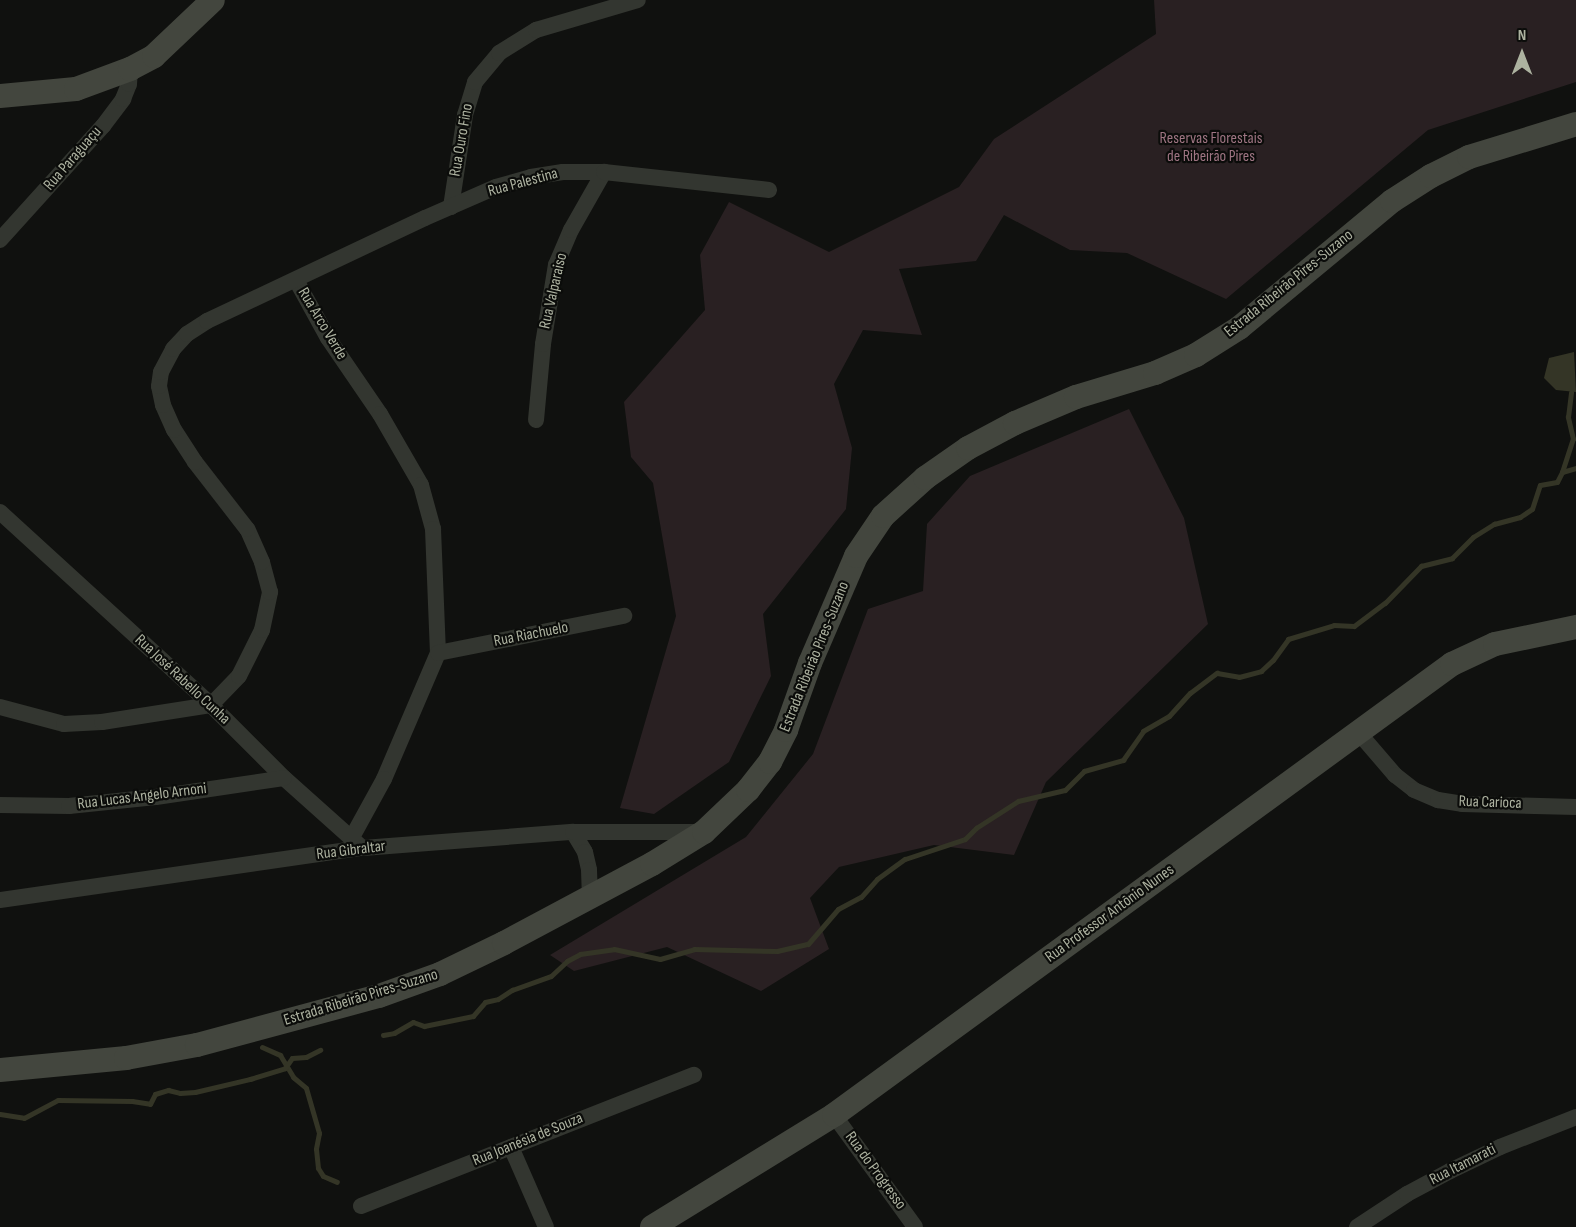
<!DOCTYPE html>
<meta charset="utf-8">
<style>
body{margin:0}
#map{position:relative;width:1576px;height:1227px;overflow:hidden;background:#10110f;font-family:"Sofia Sans Condensed",sans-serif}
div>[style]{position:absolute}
.green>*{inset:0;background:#292022}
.water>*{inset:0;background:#343526}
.stream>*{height:5px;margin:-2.5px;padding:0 2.5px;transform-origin:2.5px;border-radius:2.5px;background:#343526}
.street>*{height:16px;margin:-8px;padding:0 8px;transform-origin:8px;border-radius:8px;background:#333630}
.secondary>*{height:24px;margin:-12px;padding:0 12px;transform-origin:12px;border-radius:12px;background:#43463e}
span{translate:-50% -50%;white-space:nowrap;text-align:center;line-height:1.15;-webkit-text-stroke:4.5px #0b0c0a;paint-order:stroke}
.park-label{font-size:16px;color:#9f7583}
.street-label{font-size:16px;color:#adb2a0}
.north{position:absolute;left:1492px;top:24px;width:60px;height:60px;-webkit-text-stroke:4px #0b0c0a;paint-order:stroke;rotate:0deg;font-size:16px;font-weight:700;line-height:24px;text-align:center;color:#adb2a0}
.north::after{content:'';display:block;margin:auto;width:21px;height:27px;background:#adb2a0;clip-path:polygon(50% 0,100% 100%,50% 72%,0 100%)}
</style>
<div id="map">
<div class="green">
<div style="clip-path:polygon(1154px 0,1576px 0,1576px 82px,1428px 130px,1226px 299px,1127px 253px,1070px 250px,1004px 215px,976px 261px,899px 269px,922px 335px,863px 330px,834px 384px,852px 448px,846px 509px,763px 614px,771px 676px,729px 762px,654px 814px,620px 808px,676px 616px,653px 483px,631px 457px,624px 402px,705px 310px,700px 255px,729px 202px,829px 252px,959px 187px,994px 139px,1156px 34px)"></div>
<div style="clip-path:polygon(1129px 409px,1184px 518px,1208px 624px,1046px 782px,1014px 855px,934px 845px,839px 867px,810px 898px,829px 949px,761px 991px,667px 947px,574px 971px,550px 955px,746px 837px,813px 754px,868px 609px,923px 591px,927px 524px,970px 476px)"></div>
</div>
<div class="water">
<div style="clip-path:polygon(1574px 352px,1576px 392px,1556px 390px,1544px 378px,1549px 358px)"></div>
</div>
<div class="stream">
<div style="left:1562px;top:472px;width:35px;rotate:-72deg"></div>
<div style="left:1573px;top:439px;width:23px;rotate:-103deg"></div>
<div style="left:1568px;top:417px;width:25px;rotate:-83deg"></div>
<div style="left:383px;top:1035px;width:11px;rotate:-10deg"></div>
<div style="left:394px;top:1033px;width:22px;rotate:-30deg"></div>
<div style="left:413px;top:1022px;width:12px;rotate:20deg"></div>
<div style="left:424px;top:1026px;width:50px;rotate:-11.5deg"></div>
<div style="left:473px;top:1016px;width:18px;rotate:-49deg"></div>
<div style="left:485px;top:1002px;width:13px;rotate:-13deg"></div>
<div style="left:498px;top:999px;width:17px;rotate:-33deg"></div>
<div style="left:512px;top:990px;width:41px;rotate:-19.7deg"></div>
<div style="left:551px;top:976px;width:22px;rotate:-43deg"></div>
<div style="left:567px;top:961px;width:15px;rotate:-28deg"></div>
<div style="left:580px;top:954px;width:34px;rotate:-8deg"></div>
<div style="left:614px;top:949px;width:47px;rotate:12.3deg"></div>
<div style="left:660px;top:959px;width:35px;rotate:-16deg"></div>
<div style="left:694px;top:949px;width:83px;rotate:1.4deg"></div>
<div style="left:777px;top:951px;width:32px;rotate:-13deg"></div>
<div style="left:808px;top:944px;width:46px;rotate:-49.4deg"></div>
<div style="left:838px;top:909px;width:26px;rotate:-28deg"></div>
<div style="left:861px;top:897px;width:24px;rotate:-48deg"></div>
<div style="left:877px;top:879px;width:34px;rotate:-36deg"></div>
<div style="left:905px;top:859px;width:63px;rotate:-18.4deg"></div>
<div style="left:965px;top:839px;width:16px;rotate:-45deg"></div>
<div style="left:976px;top:828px;width:50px;rotate:-32.7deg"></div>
<div style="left:1018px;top:801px;width:48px;rotate:-13.2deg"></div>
<div style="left:1065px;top:790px;width:27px;rotate:-45deg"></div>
<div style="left:1084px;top:771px;width:41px;rotate:-15.8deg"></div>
<div style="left:1123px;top:760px;width:35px;rotate:-55deg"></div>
<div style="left:1143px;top:731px;width:30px;rotate:-30deg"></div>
<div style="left:1169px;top:716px;width:31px;rotate:-48deg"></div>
<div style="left:1190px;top:693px;width:34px;rotate:-37deg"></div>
<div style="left:1217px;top:673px;width:22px;rotate:10deg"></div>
<div style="left:1239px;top:677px;width:23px;rotate:-15deg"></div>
<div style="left:1261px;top:671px;width:16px;rotate:-43deg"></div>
<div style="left:1273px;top:660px;width:26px;rotate:-54deg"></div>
<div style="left:1288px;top:639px;width:48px;rotate:-16.9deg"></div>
<div style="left:1334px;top:625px;width:20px;rotate:3deg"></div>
<div style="left:1354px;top:626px;width:39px;rotate:-37deg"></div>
<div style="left:1385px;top:603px;width:52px;rotate:-45.8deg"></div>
<div style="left:1421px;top:566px;width:32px;rotate:-14deg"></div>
<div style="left:1452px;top:558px;width:30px;rotate:-45deg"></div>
<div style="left:1473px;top:537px;width:25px;rotate:-32deg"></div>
<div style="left:1494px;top:524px;width:27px;rotate:-15deg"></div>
<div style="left:1520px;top:517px;width:14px;rotate:-34deg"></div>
<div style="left:1532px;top:509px;width:25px;rotate:-72deg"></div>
<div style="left:1540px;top:485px;width:17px;rotate:-10deg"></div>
<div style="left:1557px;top:482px;width:11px;rotate:-63deg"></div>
<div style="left:1562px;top:472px;width:15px;rotate:-16deg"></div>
<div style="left:262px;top:1047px;width:20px;rotate:24deg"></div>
<div style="left:280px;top:1055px;width:26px;rotate:59deg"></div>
<div style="left:293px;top:1077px;width:17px;rotate:40deg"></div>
<div style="left:306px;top:1088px;width:47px;rotate:73.9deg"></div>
<div style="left:319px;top:1133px;width:16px;rotate:101deg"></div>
<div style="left:316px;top:1149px;width:19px;rotate:84deg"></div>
<div style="left:318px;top:1168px;width:9px;rotate:58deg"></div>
<div style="left:323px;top:1176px;width:15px;rotate:23deg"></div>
<div style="left:0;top:1114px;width:24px;rotate:9deg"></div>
<div style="left:24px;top:1118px;width:38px;rotate:-28deg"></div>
<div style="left:58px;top:1100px;width:74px;rotate:0.8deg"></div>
<div style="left:132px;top:1101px;width:18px;rotate:9deg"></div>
<div style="left:150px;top:1104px;width:11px;rotate:-63deg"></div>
<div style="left:155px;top:1094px;width:14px;rotate:-17deg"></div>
<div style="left:168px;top:1090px;width:12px;rotate:14deg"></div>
<div style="left:180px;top:1093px;width:15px;rotate:-4deg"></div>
<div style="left:195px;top:1092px;width:57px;rotate:-13.3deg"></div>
<div style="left:250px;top:1079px;width:37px;rotate:-17deg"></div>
<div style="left:285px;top:1068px;width:12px;rotate:-55deg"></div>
<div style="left:292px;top:1058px;width:14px;rotate:-4deg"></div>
<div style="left:306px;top:1057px;width:16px;rotate:-27deg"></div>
</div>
<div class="street">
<div style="left:451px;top:207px;width:93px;rotate:-81.3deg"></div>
<div style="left:465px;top:115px;width:34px;rotate:-73deg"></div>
<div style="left:475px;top:82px;width:38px;rotate:-50deg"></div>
<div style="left:499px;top:53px;width:44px;rotate:-31.9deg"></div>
<div style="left:536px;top:30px;width:106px;rotate:-16.4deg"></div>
<div style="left:0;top:240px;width:154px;rotate:-47.9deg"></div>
<div style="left:103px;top:126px;width:34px;rotate:-53deg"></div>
<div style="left:123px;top:99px;width:16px;rotate:-68deg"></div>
<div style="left:129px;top:84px;width:15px;rotate:-86deg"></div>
<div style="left:296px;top:280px;width:66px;rotate:61.1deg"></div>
<div style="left:328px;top:338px;width:92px;rotate:55.6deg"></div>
<div style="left:380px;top:414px;width:82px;rotate:60deg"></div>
<div style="left:421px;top:485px;width:46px;rotate:74.7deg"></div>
<div style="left:433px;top:529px;width:124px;rotate:87.7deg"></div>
<div style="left:438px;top:653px;width:137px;rotate:113.2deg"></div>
<div style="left:384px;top:779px;width:68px;rotate:118.8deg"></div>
<div style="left:536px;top:420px;width:76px;rotate:-84.7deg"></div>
<div style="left:543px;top:344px;width:80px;rotate:-80.7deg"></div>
<div style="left:556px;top:265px;width:38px;rotate:-67deg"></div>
<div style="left:571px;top:230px;width:67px;rotate:-60.4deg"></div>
<div style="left:0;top:512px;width:286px;rotate:42.4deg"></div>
<div style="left:211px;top:705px;width:103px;rotate:45deg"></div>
<div style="left:284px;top:778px;width:102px;rotate:41.8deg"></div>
<div style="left:438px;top:653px;width:190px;rotate:-11.3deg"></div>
<div style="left:0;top:707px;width:66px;rotate:14.9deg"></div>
<div style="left:64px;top:724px;width:38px;rotate:-3deg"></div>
<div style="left:102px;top:722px;width:110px;rotate:-8.9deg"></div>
<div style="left:211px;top:705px;width:40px;rotate:-46deg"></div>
<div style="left:239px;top:676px;width:51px;rotate:-63.4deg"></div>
<div style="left:262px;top:630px;width:39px;rotate:-78deg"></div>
<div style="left:270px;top:592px;width:31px;rotate:-105deg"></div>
<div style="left:262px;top:562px;width:36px;rotate:-114deg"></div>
<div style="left:247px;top:529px;width:85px;rotate:-127.8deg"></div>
<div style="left:195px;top:462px;width:38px;rotate:-123deg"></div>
<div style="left:174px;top:430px;width:27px;rotate:-114deg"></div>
<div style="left:163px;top:405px;width:19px;rotate:-102deg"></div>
<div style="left:159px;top:386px;width:14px;rotate:-82deg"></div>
<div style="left:161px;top:372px;width:26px;rotate:-62deg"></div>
<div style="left:173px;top:349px;width:21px;rotate:-47deg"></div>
<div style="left:187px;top:334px;width:24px;rotate:-33deg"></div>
<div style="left:207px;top:321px;width:241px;rotate:-25.3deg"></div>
<div style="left:425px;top:218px;width:77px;rotate:-23.6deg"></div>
<div style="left:496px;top:187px;width:36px;rotate:-16deg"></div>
<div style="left:531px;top:177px;width:32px;rotate:-9deg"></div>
<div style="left:563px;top:172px;width:41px"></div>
<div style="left:604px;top:172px;width:166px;rotate:6.2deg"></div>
<div style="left:1358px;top:732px;width:57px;rotate:49.3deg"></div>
<div style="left:1395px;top:775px;width:24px;rotate:38deg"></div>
<div style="left:1414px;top:790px;width:26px;rotate:23deg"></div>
<div style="left:1438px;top:800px;width:24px;rotate:9deg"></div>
<div style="left:1462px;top:804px;width:114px;rotate:1.5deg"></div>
<div style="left:0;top:805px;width:69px;rotate:0.8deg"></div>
<div style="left:69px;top:806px;width:87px;rotate:-5.9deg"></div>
<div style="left:156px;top:797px;width:129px;rotate:-8.4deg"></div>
<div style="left:573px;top:832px;width:23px;rotate:59deg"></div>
<div style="left:585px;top:852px;width:18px;rotate:77deg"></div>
<div style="left:589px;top:870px;width:28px;rotate:88deg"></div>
<div style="left:0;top:900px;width:367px;rotate:-8.2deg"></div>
<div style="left:363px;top:848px;width:211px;rotate:-4.4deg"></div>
<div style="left:573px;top:832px;width:130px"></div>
<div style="left:834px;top:1115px;width:138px;rotate:54.1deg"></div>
<div style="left:511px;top:1147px;width:87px;rotate:66.4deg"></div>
<div style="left:361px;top:1206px;width:358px;rotate:-21.5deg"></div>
<div style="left:1357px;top:1227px;width:60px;rotate:-33.4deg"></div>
<div style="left:1407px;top:1194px;width:49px;rotate:-28.1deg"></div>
<div style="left:1450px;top:1171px;width:55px;rotate:-25.6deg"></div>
<div style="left:1500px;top:1147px;width:82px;rotate:-21.5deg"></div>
</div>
<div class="secondary">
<div style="left:0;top:96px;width:76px;rotate:-5.3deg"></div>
<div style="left:76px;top:89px;width:58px;rotate:-20.3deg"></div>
<div style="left:130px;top:69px;width:27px;rotate:-28deg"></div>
<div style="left:154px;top:56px;width:81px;rotate:-43.5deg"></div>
<div style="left:0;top:1070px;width:127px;rotate:-5.4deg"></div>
<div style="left:126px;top:1058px;width:72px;rotate:-10.4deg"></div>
<div style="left:197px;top:1045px;width:188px;rotate:-15.1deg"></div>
<div style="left:379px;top:996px;width:65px;rotate:-19.8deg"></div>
<div style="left:440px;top:974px;width:71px;rotate:-25.8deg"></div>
<div style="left:504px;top:943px;width:168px;rotate:-28.1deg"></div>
<div style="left:652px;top:864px;width:61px;rotate:-31.6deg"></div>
<div style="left:704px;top:832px;width:61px;rotate:-43.7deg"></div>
<div style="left:748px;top:790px;width:36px;rotate:-52deg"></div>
<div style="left:770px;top:762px;width:36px;rotate:-63deg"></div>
<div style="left:786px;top:730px;width:71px;rotate:-70.3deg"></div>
<div style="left:810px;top:663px;width:116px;rotate:-66.7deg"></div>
<div style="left:856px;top:556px;width:48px;rotate:-56deg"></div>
<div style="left:883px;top:516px;width:57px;rotate:-42.1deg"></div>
<div style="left:925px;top:478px;width:52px;rotate:-34.9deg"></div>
<div style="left:968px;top:448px;width:53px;rotate:-28deg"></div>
<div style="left:1015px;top:423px;width:66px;rotate:-23.1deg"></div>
<div style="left:1076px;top:397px;width:83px;rotate:-16.9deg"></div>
<div style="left:1155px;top:373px;width:45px;rotate:-23.7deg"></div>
<div style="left:1196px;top:355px;width:51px;rotate:-32.1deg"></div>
<div style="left:1239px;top:328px;width:199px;rotate:-39.7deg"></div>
<div style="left:1392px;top:201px;width:46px;rotate:-32.7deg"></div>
<div style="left:1431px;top:176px;width:42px;rotate:-26.6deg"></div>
<div style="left:1469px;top:157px;width:112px;rotate:-17.1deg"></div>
<div style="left:652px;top:1227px;width:214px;rotate:-31.6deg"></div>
<div style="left:834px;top:1115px;width:765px;rotate:-36.12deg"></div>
<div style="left:1452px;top:664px;width:47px;rotate:-24.9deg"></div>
<div style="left:1495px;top:644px;width:83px;rotate:-11.9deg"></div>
</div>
<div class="park-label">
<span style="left:1211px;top:148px">Reservas Florestais<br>de Ribeirão Pires</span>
</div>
<div class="street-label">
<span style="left:462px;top:140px;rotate:-80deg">Rua Ouro Fino</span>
<span style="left:73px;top:159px;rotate:-49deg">Rua Paraguaçu</span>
<span style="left:523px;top:183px;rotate:-15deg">Rua Palestina</span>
<span style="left:1289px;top:284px;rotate:-39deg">Estrada Ribeirão Pires-Suzano</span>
<span style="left:554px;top:291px;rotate:-77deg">Rua Valparaiso</span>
<span style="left:322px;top:324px;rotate:59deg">Rua Arco Verde</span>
<span style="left:531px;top:635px;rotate:-11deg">Rua Riachuelo</span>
<span style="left:815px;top:657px;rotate:-68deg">Estrada Ribeirão Pires-Suzano</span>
<span style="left:182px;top:680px;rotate:43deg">Rua José Rabello Cunha</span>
<span style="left:142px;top:797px;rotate:-7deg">Rua Lucas Angelo Arnoni</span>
<span style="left:1490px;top:803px;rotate:2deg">Rua Carioca</span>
<span style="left:351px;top:851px;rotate:-7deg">Rua Gibraltar</span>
<span style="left:1110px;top:914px;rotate:-36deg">Rua Professor Antônio Nunes</span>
<span style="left:361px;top:998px;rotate:-17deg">Estrada Ribeirão Pires-Suzano</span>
<span style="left:528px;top:1140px;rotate:-22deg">Rua Joanésia de Souza</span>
<span style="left:1463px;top:1165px;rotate:-27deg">Rua Itamarati</span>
<span style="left:875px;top:1171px;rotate:54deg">Rua do Progresso</span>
</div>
<div class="north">N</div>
</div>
